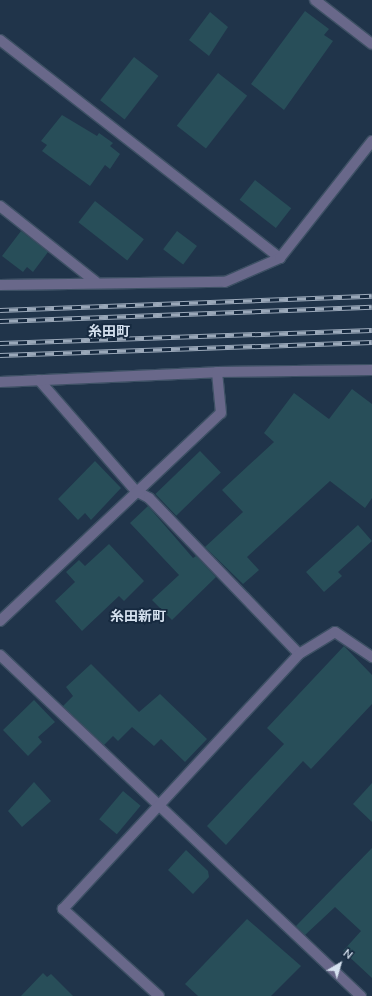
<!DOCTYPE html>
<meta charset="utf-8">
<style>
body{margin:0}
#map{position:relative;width:372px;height:996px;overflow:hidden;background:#20344a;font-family:"Nunito Sans","Noto Sans JP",sans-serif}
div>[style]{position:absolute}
.building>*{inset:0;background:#284e59;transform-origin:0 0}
.roads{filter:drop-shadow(1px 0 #3d5064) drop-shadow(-1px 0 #3d5064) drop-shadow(0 1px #3d5064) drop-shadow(0 -1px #3d5064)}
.minor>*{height:10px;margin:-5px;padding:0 5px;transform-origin:5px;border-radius:5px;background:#69688a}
.rail>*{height:4.5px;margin-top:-2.25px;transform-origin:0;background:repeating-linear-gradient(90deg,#16293f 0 9px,#9aa8b9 0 18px);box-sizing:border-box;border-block:1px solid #9aa8b9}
span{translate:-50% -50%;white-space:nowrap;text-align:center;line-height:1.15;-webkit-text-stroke:3.5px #16293f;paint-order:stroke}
.quarter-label{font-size:14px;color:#d5e1ef;font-weight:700}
.north{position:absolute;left:320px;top:944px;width:40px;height:40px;-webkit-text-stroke:3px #16293f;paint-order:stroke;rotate:38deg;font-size:11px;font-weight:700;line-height:16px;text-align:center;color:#d5e1ef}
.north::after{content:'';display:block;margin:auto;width:14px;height:18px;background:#d5e1ef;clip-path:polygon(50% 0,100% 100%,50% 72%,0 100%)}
</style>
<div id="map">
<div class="building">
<div style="clip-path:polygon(305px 11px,329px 29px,324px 35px,333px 41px,284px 110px,251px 84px)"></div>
<div style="clip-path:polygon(210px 12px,228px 27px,209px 56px,189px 40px)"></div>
<div style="left:134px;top:57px;width:31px;height:55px;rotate:38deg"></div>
<div style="left:218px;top:73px;width:37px;height:67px;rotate:38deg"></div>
<div style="clip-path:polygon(62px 115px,97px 136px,99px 133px,113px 143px,110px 146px,120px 154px,110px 169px,105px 165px,90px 186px,42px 151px,47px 145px,41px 141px)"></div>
<div style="left:255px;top:180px;width:46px;height:25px;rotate:38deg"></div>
<div style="left:95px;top:201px;width:62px;height:27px;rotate:38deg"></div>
<div style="clip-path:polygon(21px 231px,48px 252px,33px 272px,27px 267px,23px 272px,2px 256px)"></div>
<div style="left:177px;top:231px;width:25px;height:23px;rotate:37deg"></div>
<div style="clip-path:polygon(352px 389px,372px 404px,372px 498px,365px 508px,330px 481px,247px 557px,259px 570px,243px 584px,205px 547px,243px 512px,222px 490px,274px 442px,264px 433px,294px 393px,329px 419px)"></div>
<div style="left:200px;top:451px;width:30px;height:62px;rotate:46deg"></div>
<div style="clip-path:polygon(95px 461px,121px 488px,91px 520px,85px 513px,78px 520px,58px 499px)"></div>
<div style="clip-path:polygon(148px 506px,193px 558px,196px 556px,216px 577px,172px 620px,152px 600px,179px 575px,130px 523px)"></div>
<div style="clip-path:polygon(358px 525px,372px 541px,338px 572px,342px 576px,324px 592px,306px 572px)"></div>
<div style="clip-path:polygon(109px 544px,144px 581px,124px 601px,119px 596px,82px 631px,55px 601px,75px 582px,66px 572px,79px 560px,85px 566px)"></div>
<div style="clip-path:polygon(344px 646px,372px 675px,372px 704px,311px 769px,303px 761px,226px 845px,207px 826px,284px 744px,267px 728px)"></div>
<div style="clip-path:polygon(91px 664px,139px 712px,160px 694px,207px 739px,185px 762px,161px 739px,154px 746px,132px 727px,118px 741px,113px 736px,104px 745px,63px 706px,73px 696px,66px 687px)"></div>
<div style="clip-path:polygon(34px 700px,55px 722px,38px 737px,42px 742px,28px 756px,3px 730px)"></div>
<div style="clip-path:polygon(34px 782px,51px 801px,22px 827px,8px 811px)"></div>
<div style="clip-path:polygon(372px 783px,372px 822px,353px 804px)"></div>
<div style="left:123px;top:791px;width:23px;height:37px;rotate:40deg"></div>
<div style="clip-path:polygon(372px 848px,372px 978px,343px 951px,361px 931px,335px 907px,305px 935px,296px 926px)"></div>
<div style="clip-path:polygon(186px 850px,208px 871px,209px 877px,193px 894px,168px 870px)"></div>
<div style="clip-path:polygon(247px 919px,301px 966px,271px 996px,198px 996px,185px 984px)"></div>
<div style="clip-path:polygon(43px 973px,47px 977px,51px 974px,73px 996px,21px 996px)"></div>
</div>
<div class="roads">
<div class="minor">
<div style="left:315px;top:0;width:72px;rotate:37.7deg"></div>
<div style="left:0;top:40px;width:355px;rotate:37.9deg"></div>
<div style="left:0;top:206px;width:122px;rotate:38.4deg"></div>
<div style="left:0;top:285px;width:225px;rotate:-0.8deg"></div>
<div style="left:225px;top:282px;width:60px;rotate:-23.6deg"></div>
<div style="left:280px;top:258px;width:149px;rotate:-51.8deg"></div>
<div style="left:39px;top:380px;width:147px;rotate:48.9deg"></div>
<div style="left:136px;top:491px;width:15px;rotate:28deg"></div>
<div style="left:149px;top:498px;width:216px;rotate:46.1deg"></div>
<div style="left:299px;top:654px;width:42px;rotate:-31.4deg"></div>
<div style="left:335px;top:632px;width:45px;rotate:34deg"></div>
<div style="left:0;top:382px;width:217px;rotate:-2.6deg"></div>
<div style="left:217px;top:372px;width:155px;rotate:-0.7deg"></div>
<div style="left:0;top:621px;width:303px;rotate:-43.3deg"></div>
<div style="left:221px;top:413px;width:41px;rotate:-95.6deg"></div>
<div style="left:0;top:655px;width:497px;rotate:43.4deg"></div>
<div style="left:159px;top:996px;width:130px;rotate:-137.8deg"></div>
<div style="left:63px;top:909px;width:347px;rotate:-47.2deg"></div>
</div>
</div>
<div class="rail">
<div style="left:0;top:310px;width:372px;rotate:-2.2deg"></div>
<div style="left:0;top:321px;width:372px;rotate:-2.2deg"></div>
<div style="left:0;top:343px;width:372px;rotate:-2deg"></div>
<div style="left:0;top:355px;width:372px;rotate:-2deg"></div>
</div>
<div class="quarter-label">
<span style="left:109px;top:332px">糸田町</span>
<span style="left:138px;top:617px">糸田新町</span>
</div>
<div class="north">N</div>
</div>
